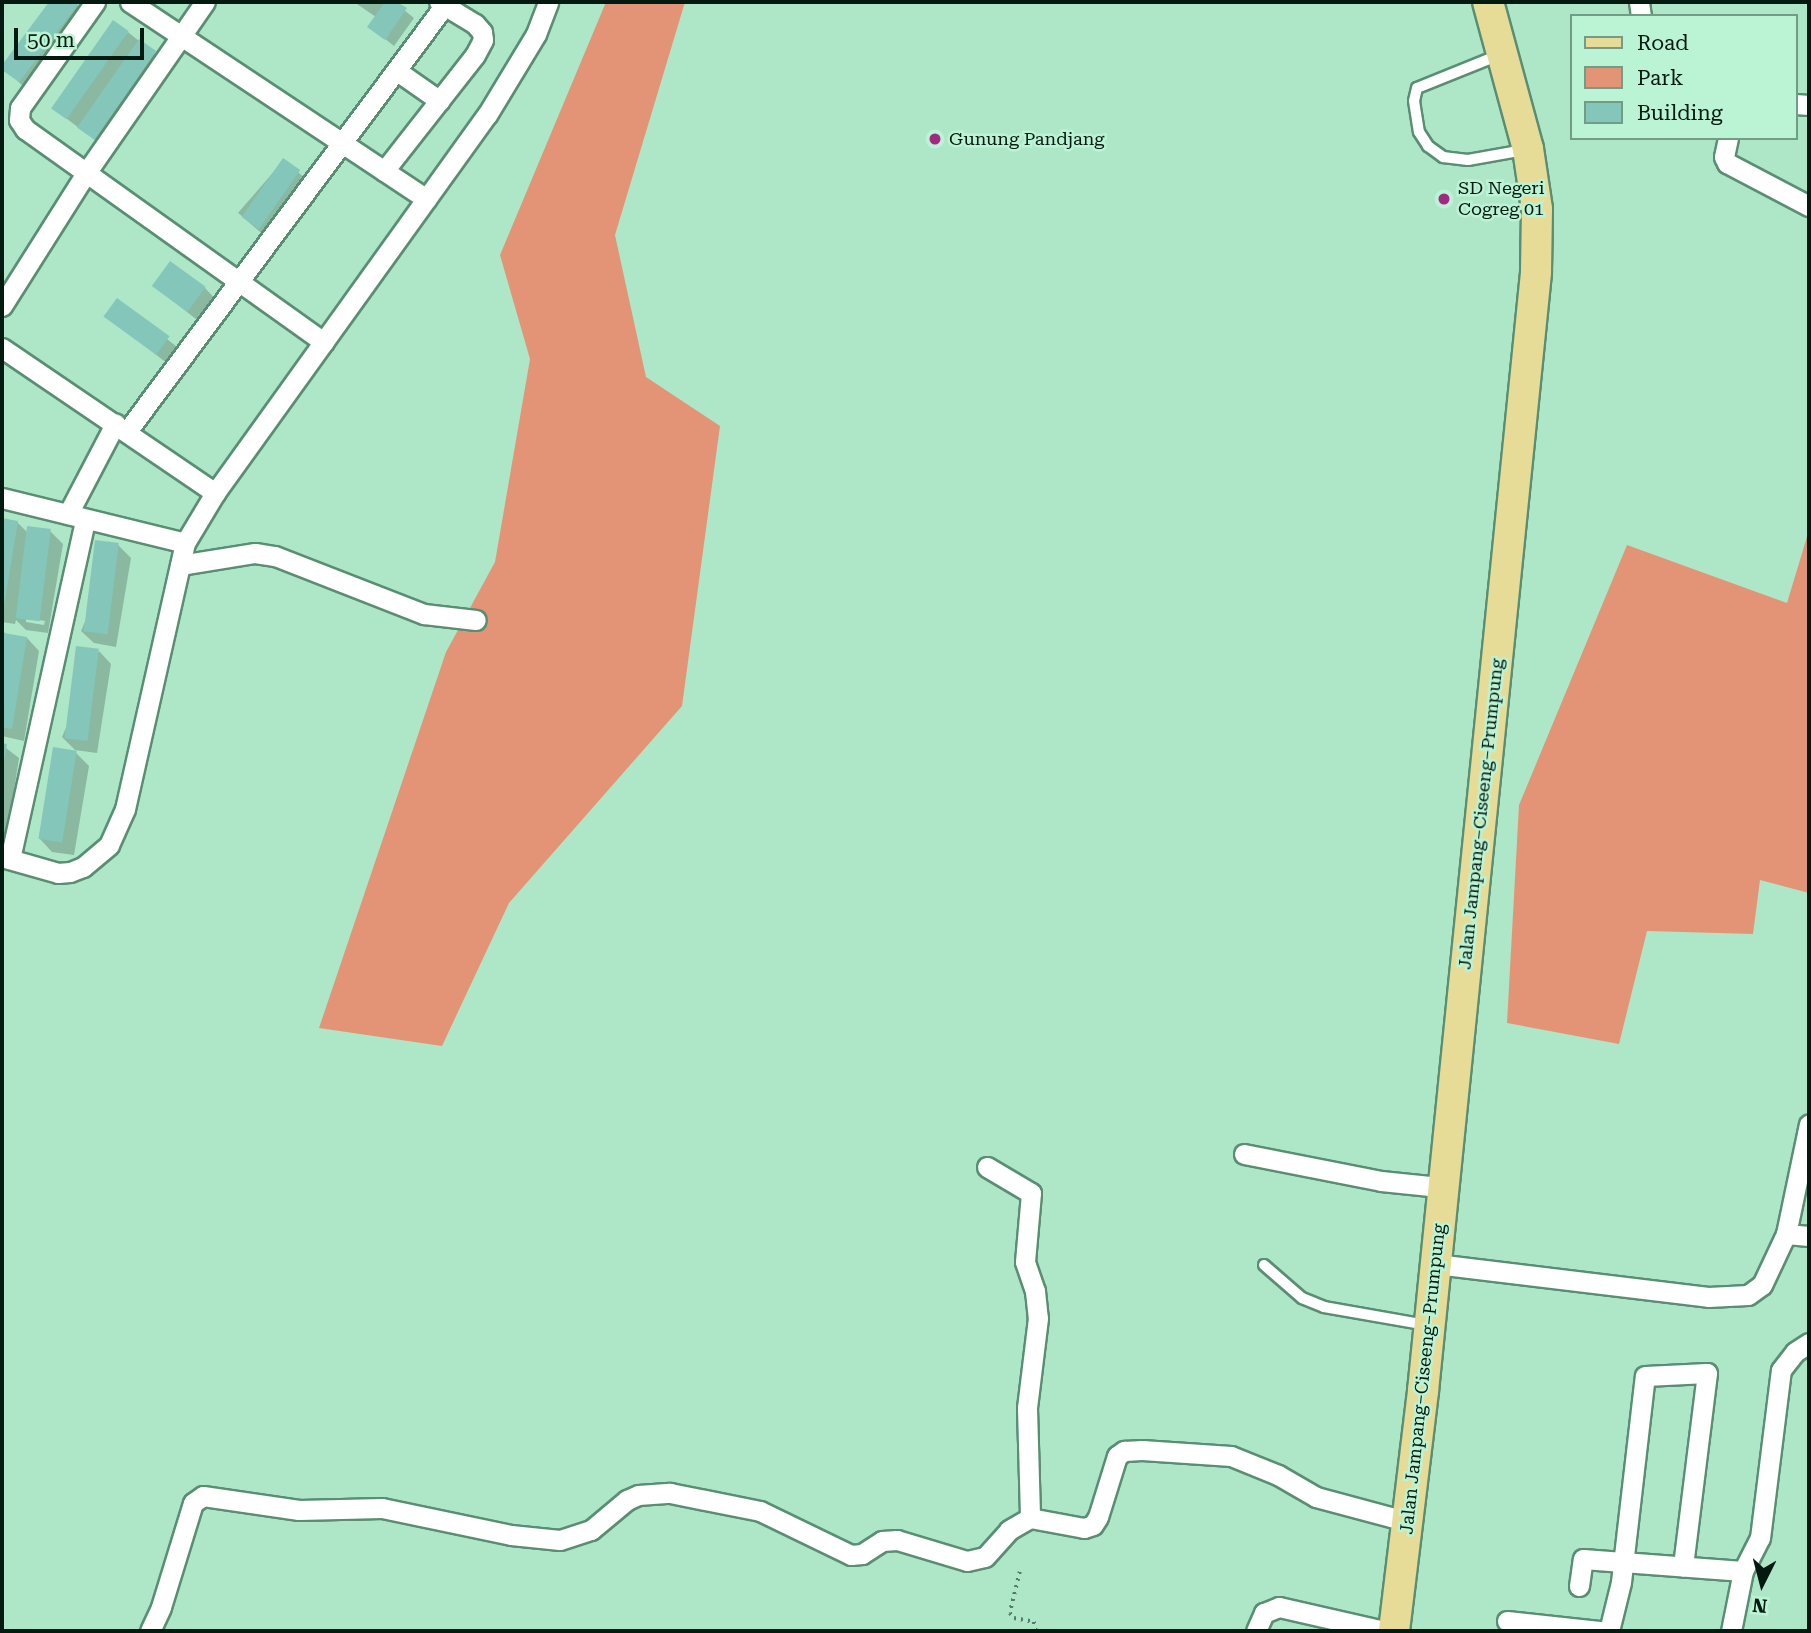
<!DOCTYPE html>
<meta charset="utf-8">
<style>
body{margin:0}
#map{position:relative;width:1811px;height:1633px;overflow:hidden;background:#aee6c8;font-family:"Roboto Serif",serif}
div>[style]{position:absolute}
.green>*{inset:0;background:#e49476}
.shadow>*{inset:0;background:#0003;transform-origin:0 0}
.building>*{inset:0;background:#84c7ba;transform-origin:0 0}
.path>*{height:3.5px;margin-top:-1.75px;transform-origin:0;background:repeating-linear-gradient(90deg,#557a67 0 2px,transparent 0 7px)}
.roads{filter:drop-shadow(2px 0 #5a8e73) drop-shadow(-2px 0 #5a8e73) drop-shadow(0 2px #5a8e73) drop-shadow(0 -2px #5a8e73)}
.lane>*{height:10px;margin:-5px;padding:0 5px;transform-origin:5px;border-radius:5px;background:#fff}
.street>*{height:19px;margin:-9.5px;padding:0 9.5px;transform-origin:9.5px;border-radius:9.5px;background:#fff}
.primary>*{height:30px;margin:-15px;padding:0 15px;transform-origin:15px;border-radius:15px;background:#e6dc97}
.dots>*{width:19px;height:19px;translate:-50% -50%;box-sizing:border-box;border:4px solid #bbf3d5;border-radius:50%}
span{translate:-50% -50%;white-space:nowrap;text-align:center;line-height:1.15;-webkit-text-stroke:5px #bbf3d5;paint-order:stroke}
.poi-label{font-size:18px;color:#04190f}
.left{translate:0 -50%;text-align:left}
.street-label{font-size:18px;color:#04190f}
.frame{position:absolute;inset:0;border:4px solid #04190f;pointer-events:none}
.legend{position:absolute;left:1570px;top:14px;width:228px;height:126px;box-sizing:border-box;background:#bbf3d5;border:2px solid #729c86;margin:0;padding:9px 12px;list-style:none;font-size:21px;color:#04190f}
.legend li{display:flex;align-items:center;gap:14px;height:35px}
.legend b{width:35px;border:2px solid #729c86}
.north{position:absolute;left:1727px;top:1549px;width:70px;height:70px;-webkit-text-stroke:5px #bbf3d5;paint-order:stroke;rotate:186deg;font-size:19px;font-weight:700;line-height:28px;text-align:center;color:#04190f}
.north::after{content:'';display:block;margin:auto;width:24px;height:32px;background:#04190f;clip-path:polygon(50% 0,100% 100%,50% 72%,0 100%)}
.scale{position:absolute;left:14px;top:28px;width:130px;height:32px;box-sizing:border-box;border:4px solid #04190f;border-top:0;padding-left:9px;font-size:21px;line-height:24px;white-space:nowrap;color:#04190f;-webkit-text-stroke:5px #bbf3d5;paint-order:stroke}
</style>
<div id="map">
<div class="green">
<div style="clip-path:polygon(606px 2px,685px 2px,615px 235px,646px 377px,720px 426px,682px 706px,509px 903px,442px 1046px,319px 1028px,446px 652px,495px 562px,530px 359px,500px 255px)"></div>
<div style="clip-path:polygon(1809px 530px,1809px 893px,1760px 880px,1753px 934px,1647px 931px,1619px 1044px,1507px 1023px,1519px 805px,1627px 545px,1787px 603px)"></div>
</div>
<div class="shadow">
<div style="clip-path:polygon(51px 2px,74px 2px,90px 17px,32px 94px,2px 67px)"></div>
<div style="clip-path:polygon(354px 2px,394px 2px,414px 18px,394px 46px,370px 27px,376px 17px)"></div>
<div style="clip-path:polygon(128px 32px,168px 65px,108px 150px,54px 109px)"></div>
<div style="left:284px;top:160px;width:37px;height:70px;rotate:41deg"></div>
<div style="clip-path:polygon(154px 286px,205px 288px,217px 301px,201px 323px)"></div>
<div style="left:117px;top:300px;width:82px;height:19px;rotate:38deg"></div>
<div style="clip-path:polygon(evenodd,2px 520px,17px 522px,27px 532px,50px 531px,63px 544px,48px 633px,26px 630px,16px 620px,15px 624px,2px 622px,2px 520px,26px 618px,45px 621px,44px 625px,26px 622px,26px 618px)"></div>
<div style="clip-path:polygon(118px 545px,131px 558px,116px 647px,94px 643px,81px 631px)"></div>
<div style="clip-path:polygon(2px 630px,7px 635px,27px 638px,39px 651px,24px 741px,2px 736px)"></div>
<div style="clip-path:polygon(99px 651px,111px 664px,97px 753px,75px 750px,62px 737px)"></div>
<div style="clip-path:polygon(2px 745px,19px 758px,5px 848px,2px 847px)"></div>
<div style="clip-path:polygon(76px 753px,89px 766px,74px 855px,52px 852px,40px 839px)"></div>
</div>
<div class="building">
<div style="clip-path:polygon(49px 2px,79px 3px,19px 82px,2px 70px,2px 65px)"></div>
<div style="clip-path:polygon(385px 2px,397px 2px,407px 8px,385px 40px,367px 27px)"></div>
<div style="left:113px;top:20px;width:19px;height:108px;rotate:35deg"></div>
<div style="left:139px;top:39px;width:21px;height:108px;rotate:35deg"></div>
<div style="left:283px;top:158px;width:21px;height:72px;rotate:35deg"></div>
<div style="left:170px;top:261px;width:44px;height:31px;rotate:36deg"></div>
<div style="left:117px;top:298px;width:65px;height:23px;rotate:36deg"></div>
<div style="clip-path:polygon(2px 518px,18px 521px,3px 612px,2px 612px)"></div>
<div style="left:27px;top:526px;width:24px;height:93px;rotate:7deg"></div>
<div style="left:95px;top:540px;width:24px;height:92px;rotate:7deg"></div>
<div style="clip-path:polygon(4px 633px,27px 637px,12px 729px,2px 727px)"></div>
<div style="left:76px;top:646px;width:23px;height:93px;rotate:7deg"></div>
<div style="clip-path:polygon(2px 743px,7px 744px,3px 769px,2px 769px)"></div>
<div style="left:53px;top:747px;width:24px;height:93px;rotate:9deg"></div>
</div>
<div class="path">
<div style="left:1020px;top:1572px;width:42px;rotate:103.7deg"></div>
<div style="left:1010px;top:1613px;width:6px;rotate:51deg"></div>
<div style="left:1014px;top:1618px;width:20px;rotate:11deg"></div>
<div style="left:1034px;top:1622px;width:9px;rotate:77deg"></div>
</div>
<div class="roads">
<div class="lane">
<div style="left:1499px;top:55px;width:88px;rotate:158.1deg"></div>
<div style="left:1417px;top:88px;width:13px;rotate:103deg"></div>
<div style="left:1414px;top:101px;width:31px;rotate:81deg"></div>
<div style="left:1419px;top:132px;width:17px;rotate:57deg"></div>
<div style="left:1428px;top:146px;width:19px;rotate:36deg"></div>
<div style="left:1443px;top:157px;width:25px;rotate:7deg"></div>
<div style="left:1468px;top:160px;width:57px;rotate:-10.1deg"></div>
<div style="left:1264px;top:1265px;width:50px;rotate:41deg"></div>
<div style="left:1302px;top:1298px;width:24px;rotate:22deg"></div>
<div style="left:1324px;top:1307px;width:105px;rotate:9.9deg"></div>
</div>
<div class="street">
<div style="left:95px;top:2px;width:130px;rotate:125.3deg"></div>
<div style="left:20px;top:108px;width:12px;rotate:95deg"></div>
<div style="left:19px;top:120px;width:11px;rotate:56deg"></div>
<div style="left:25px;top:129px;width:367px;rotate:35.5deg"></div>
<div style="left:130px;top:2px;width:356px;rotate:33.6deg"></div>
<div style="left:1639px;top:2px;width:14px;rotate:82deg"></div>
<div style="left:397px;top:71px;width:52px;rotate:34.9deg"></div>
<div style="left:1795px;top:104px;width:14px;rotate:4deg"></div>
<div style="left:1728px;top:138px;width:19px;rotate:102deg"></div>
<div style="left:1724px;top:157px;width:7px;rotate:63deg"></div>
<div style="left:1727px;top:163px;width:93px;rotate:27.7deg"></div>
<div style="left:384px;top:171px;width:147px;rotate:-51.9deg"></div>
<div style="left:475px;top:55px;width:17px;rotate:-62deg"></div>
<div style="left:483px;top:40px;width:8px;rotate:-97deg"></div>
<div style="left:482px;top:32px;width:11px;rotate:-131deg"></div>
<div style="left:475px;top:24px;width:42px;rotate:-148.6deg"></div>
<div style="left:2px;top:306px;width:157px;rotate:-57.7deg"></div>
<div style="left:86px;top:173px;width:208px;rotate:-55.2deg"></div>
<div style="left:2px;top:348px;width:258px;rotate:34.2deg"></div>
<div style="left:128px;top:430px;width:529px;rotate:-53.3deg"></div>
<div style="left:2px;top:498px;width:188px;rotate:13.8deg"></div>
<div style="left:68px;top:514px;width:102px;rotate:-62.4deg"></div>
<div style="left:180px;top:565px;width:76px;rotate:-9.1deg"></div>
<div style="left:255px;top:553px;width:20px;rotate:9deg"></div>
<div style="left:275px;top:556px;width:160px;rotate:21.3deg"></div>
<div style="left:424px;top:614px;width:52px;rotate:6.6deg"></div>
<div style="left:2px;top:857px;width:58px;rotate:15.9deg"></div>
<div style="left:58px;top:873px;width:12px;rotate:-5deg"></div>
<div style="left:70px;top:872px;width:14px;rotate:-21deg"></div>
<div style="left:83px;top:867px;width:34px;rotate:-40deg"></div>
<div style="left:109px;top:845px;width:39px;rotate:-66deg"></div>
<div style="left:125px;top:809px;width:273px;rotate:-77.3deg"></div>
<div style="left:185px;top:543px;width:58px;rotate:-59deg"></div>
<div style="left:215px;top:493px;width:466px;rotate:-54.3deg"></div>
<div style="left:487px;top:115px;width:95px;rotate:-58.8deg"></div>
<div style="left:536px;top:34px;width:34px;rotate:-69deg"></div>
<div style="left:10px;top:859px;width:346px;rotate:-77.5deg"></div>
<div style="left:1244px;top:1154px;width:140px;rotate:11.1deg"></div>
<div style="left:1381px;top:1181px;width:49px;rotate:5.8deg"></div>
<div style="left:1430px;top:1186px;width:14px;rotate:-8deg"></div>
<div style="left:987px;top:1167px;width:51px;rotate:30.6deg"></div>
<div style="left:1031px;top:1193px;width:69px;rotate:95deg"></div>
<div style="left:1025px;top:1262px;width:31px;rotate:71deg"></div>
<div style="left:1035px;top:1291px;width:27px;rotate:84deg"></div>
<div style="left:1038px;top:1318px;width:91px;rotate:97deg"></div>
<div style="left:1027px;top:1408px;width:110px;rotate:88.4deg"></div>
<div style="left:1786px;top:1234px;width:23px;rotate:5deg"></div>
<div style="left:1436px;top:1264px;width:274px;rotate:6.9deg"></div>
<div style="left:1708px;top:1297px;width:40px;rotate:-2.9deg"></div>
<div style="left:1748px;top:1295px;width:17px;rotate:-36deg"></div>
<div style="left:1762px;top:1285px;width:56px;rotate:-64.8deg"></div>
<div style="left:1786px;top:1234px;width:112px;rotate:-78.2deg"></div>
<div style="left:1579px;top:1586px;width:27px;rotate:-82deg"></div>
<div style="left:1583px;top:1559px;width:160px;rotate:4.3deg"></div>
<div style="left:1507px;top:1621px;width:95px;rotate:6.1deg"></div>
<div style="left:150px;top:1631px;width:26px;rotate:-65deg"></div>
<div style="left:161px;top:1607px;width:109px;rotate:-72.9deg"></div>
<div style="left:193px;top:1503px;width:12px;rotate:-35deg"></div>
<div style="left:203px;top:1496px;width:97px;rotate:8.3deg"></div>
<div style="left:299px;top:1510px;width:83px;rotate:-1.4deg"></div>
<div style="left:382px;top:1508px;width:132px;rotate:11.8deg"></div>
<div style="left:511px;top:1535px;width:49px;rotate:5.8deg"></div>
<div style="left:560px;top:1540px;width:33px;rotate:-18deg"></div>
<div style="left:591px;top:1530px;width:47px;rotate:-39.8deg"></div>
<div style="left:627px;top:1500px;width:12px;rotate:-24deg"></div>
<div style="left:638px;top:1495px;width:32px;rotate:-4deg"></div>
<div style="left:670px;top:1493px;width:92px;rotate:11.3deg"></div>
<div style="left:760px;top:1511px;width:101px;rotate:25.8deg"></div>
<div style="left:851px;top:1555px;width:11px;rotate:-5deg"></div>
<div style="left:862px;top:1554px;width:24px;rotate:-33deg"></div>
<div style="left:882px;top:1541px;width:15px;rotate:-4deg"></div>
<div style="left:897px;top:1540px;width:73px;rotate:16.7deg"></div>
<div style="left:967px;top:1561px;width:18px;rotate:-13deg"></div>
<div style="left:985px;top:1557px;width:36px;rotate:-48deg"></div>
<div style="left:1009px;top:1530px;width:24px;rotate:-30deg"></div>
<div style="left:1030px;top:1518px;width:55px;rotate:10.5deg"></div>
<div style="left:1084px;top:1528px;width:9px;rotate:-18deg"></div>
<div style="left:1093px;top:1525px;width:9px;rotate:-58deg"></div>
<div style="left:1098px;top:1517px;width:64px;rotate:-72.7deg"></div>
<div style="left:1117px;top:1456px;width:9px;rotate:-36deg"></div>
<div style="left:1124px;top:1451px;width:18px;rotate:-3deg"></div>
<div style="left:1142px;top:1450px;width:89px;rotate:3.9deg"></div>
<div style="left:1231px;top:1456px;width:51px;rotate:22deg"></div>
<div style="left:1278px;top:1475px;width:44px;rotate:30.1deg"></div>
<div style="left:1316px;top:1497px;width:96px;rotate:15deg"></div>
<div style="left:1256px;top:1631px;width:20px;rotate:-66deg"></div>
<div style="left:1264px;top:1613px;width:16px;rotate:-22deg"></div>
<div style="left:1279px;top:1607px;width:108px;rotate:12.9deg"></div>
<div style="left:1609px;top:1631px;width:50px;rotate:-76.2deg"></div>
<div style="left:1621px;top:1582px;width:207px;rotate:-83.4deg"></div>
<div style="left:1645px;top:1376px;width:62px;rotate:-2.8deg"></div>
<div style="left:1707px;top:1373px;width:195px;rotate:97.1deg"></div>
<div style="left:1731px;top:1631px;width:61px;rotate:-78.7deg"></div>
<div style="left:1743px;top:1571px;width:37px;rotate:-63deg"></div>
<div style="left:1760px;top:1538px;width:169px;rotate:-82.9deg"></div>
<div style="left:1781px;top:1370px;width:23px;rotate:-52deg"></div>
<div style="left:1795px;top:1352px;width:17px;rotate:-33deg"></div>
</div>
<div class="primary">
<div style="left:1394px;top:1631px;width:242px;rotate:-83.1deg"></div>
<div style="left:1423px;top:1391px;width:1125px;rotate:-84.23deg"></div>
<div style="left:1536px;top:272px;width:63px;rotate:-89.1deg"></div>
<div style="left:1537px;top:209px;width:61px;rotate:-98.5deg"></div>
<div style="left:1528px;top:149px;width:152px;rotate:-105.2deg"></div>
</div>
</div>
<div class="dots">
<div style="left:935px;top:139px;background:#a12981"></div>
<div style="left:1444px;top:199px;background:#a12981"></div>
</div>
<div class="poi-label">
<span class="left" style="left:949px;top:139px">Gunung Pandjang</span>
<span class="left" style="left:1458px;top:199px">SD Negeri<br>Cogreg 01</span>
</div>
<div class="street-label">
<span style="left:1481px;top:814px;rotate:-84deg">Jalan Jampang–Ciseeng–Prumpung</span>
<span style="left:1423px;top:1379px;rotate:-84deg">Jalan Jampang–Ciseeng–Prumpung</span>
</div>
<div class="frame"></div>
<ul class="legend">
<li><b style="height:9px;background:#e6dc97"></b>Road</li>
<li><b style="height:19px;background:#e49476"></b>Park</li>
<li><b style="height:19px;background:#84c7ba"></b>Building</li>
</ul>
<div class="north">N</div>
<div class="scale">50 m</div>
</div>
